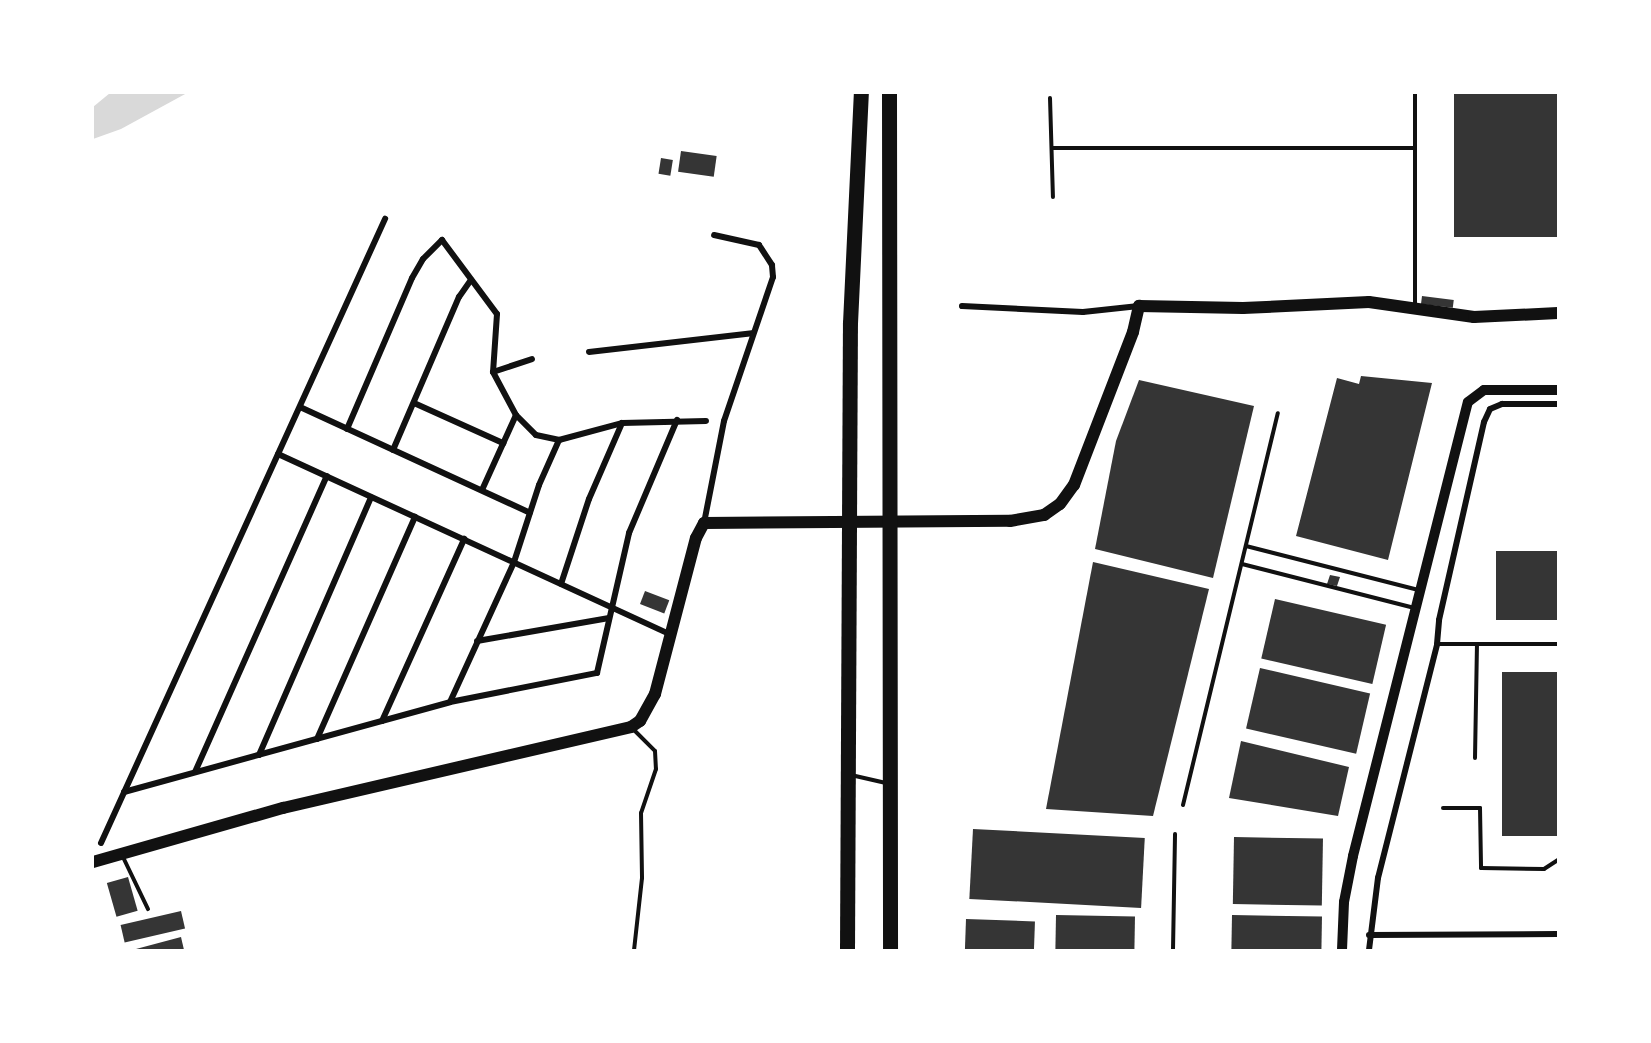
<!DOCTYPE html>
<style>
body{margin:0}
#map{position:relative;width:1651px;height:1043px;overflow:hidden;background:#fff;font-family:"Public Sans",sans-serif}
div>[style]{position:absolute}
.water>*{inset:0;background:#d9d9d9}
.building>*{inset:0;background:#353535;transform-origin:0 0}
.service>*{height:4px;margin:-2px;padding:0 2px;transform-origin:2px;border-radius:2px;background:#111}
.minor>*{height:6px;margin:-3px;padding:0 3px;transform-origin:3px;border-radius:3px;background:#111}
.tertiary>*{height:10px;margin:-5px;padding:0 5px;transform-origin:5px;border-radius:5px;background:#111}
.secondary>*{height:12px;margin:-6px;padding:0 6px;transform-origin:6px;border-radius:6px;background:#111}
.motorway>*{height:15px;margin:-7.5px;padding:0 7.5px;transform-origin:7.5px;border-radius:7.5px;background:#111}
span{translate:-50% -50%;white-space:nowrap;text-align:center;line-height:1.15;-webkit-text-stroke:5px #fff;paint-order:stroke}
.frame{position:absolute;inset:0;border:94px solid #fff;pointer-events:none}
</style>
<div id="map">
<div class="water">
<div style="clip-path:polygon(110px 93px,187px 93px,121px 129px,93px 139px,93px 107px)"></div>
</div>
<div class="building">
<div style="left:1454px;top:93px;width:104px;height:144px"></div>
<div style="left:681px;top:151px;width:36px;height:21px;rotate:8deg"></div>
<div style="left:661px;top:158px;width:12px;height:16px;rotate:9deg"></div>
<div style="left:1422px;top:296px;width:32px;height:8px;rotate:7deg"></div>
<div style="clip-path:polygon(1361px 376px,1432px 383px,1388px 560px,1296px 536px,1337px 378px,1359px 384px)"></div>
<div style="clip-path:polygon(1139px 380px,1254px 406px,1213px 578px,1095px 549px,1116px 441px)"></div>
<div style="left:1496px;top:551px;width:62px;height:69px"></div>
<div style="clip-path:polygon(1093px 562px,1209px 589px,1153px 816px,1046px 809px)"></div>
<div style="clip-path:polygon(1330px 575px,1340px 577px,1337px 586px,1327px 584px)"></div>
<div style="left:645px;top:591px;width:26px;height:14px;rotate:21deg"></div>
<div style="left:1275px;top:599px;width:114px;height:61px;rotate:13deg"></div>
<div style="left:1260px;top:668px;width:113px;height:62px;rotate:13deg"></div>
<div style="left:1558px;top:672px;width:164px;height:56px;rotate:90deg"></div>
<div style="clip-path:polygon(1241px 741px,1349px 767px,1338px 816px,1229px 798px)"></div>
<div style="left:973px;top:829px;width:172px;height:70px;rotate:3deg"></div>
<div style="left:1234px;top:837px;width:89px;height:67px;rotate:1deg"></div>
<div style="left:128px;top:877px;width:35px;height:22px;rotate:74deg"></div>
<div style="left:181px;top:911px;width:18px;height:62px;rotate:77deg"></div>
<div style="left:1056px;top:915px;width:79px;height:35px;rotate:1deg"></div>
<div style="left:1232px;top:915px;width:90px;height:35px;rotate:1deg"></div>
<div style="left:966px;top:919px;width:69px;height:31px;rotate:2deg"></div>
<div style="clip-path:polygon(181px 937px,184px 950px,136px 950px,136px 949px)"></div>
</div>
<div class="service">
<div style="left:1050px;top:98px;width:99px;rotate:88.3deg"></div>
<div style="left:1052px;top:148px;width:362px"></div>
<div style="left:1415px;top:307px;width:214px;rotate:-90deg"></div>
<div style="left:1246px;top:546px;width:178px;rotate:14.3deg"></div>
<div style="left:1242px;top:564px;width:178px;rotate:14.3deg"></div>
<div style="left:1437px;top:644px;width:121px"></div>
<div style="left:633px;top:729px;width:31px;rotate:45deg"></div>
<div style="left:655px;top:751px;width:18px;rotate:87deg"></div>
<div style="left:656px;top:769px;width:46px;rotate:108.8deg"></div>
<div style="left:641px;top:813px;width:65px;rotate:89.1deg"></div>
<div style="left:642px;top:878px;width:72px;rotate:96.3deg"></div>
<div style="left:1475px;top:758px;width:114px;rotate:-89deg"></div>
<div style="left:851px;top:775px;width:37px;rotate:13deg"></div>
<div style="left:1183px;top:805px;width:403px;rotate:-76.4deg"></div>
<div style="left:1443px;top:808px;width:37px"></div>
<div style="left:1480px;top:808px;width:60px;rotate:89deg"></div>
<div style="left:1481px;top:868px;width:63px;rotate:0.9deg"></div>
<div style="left:1544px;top:869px;width:17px;rotate:-33deg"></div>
<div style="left:122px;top:855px;width:60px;rotate:64.3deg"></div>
<div style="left:1173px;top:950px;width:116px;rotate:-89deg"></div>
</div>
<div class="minor">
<div style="left:962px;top:306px;width:121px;rotate:2.8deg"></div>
<div style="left:1083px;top:312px;width:56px;rotate:-6.1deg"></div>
<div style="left:589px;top:352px;width:164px;rotate:-6.6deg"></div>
<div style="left:493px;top:372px;width:41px;rotate:-18.4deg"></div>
<div style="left:414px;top:403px;width:98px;rotate:24.2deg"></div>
<div style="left:300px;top:407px;width:253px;rotate:24.7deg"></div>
<div style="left:347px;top:429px;width:164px;rotate:-66.7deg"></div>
<div style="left:412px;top:278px;width:22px;rotate:-60deg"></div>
<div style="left:423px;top:259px;width:27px;rotate:-45deg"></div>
<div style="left:442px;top:240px;width:92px;rotate:53.4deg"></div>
<div style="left:497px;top:314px;width:58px;rotate:93.9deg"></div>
<div style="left:493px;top:372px;width:49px;rotate:61.9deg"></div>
<div style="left:516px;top:415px;width:28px;rotate:45deg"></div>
<div style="left:536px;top:435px;width:24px;rotate:12deg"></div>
<div style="left:559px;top:440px;width:65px;rotate:-15.1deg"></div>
<div style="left:622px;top:423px;width:84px;rotate:-1.4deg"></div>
<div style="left:393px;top:450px;width:167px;rotate:-66.7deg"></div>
<div style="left:459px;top:297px;width:21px;rotate:-55deg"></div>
<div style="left:278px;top:454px;width:431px;rotate:24.7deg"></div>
<div style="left:482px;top:490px;width:82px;rotate:-65.6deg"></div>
<div style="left:704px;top:523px;width:104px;rotate:-78.9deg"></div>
<div style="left:724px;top:421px;width:152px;rotate:-71.2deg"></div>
<div style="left:773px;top:277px;width:12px;rotate:-95deg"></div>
<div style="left:772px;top:265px;width:24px;rotate:-123deg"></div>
<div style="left:759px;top:245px;width:46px;rotate:-167.5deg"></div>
<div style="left:561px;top:584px;width:89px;rotate:-71.8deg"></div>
<div style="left:589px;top:499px;width:83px;rotate:-66.5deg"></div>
<div style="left:477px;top:641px;width:134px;rotate:-9.9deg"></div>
<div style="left:450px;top:702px;width:154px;rotate:-65.4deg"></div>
<div style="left:514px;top:562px;width:81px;rotate:-72deg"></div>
<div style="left:539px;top:485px;width:49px;rotate:-66deg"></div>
<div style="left:382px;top:721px;width:200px;rotate:-65.7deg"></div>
<div style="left:317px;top:739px;width:243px;rotate:-66.2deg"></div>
<div style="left:259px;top:755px;width:281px;rotate:-66.5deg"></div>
<div style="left:195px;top:772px;width:324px;rotate:-66deg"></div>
<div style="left:124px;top:792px;width:338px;rotate:-15.4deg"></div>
<div style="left:450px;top:702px;width:150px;rotate:-11.2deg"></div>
<div style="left:597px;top:673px;width:144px;rotate:-77.1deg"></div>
<div style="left:629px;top:533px;width:123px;rotate:-67deg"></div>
<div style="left:101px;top:843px;width:686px;rotate:-65.53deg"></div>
<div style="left:1369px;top:935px;width:189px;rotate:-0.3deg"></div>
<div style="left:1369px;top:950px;width:73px;rotate:-82.9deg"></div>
<div style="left:1378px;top:878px;width:241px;rotate:-75.8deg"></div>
<div style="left:1437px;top:644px;width:24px;rotate:-85deg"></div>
<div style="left:1439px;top:620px;width:203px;rotate:-77.2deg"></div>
<div style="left:1484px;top:422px;width:14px;rotate:-65deg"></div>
<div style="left:1490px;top:409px;width:13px;rotate:-23deg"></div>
<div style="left:1502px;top:404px;width:56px"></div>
</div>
<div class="tertiary">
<div style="left:1342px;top:950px;width:48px;rotate:-87.6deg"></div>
<div style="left:1344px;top:902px;width:47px;rotate:-78.9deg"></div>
<div style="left:1353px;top:856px;width:468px;rotate:-75.8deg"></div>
<div style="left:1468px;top:402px;width:20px;rotate:-37deg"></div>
<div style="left:1484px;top:390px;width:74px"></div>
</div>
<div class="secondary">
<div style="left:93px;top:862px;width:198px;rotate:-15.9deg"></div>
<div style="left:283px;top:808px;width:357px;rotate:-13.1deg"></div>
<div style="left:631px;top:727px;width:11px;rotate:-34deg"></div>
<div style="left:640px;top:721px;width:31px;rotate:-61deg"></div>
<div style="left:655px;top:694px;width:161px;rotate:-75.3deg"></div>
<div style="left:696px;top:538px;width:17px;rotate:-62deg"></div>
<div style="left:704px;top:523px;width:306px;rotate:-0.4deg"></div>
<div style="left:1010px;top:521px;width:35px;rotate:-10deg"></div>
<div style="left:1044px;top:515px;width:19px;rotate:-35deg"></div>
<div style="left:1060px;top:504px;width:24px;rotate:-54deg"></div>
<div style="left:1074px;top:485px;width:164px;rotate:-68.9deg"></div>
<div style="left:1133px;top:332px;width:27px;rotate:-77deg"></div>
<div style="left:1139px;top:306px;width:104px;rotate:1.1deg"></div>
<div style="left:1243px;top:308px;width:126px;rotate:-2.7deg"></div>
<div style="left:1369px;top:302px;width:106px;rotate:8.1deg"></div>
<div style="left:1474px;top:317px;width:84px;rotate:-2.7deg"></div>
</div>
<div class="motorway">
<div style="left:889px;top:93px;width:857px;rotate:89.93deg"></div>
<div style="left:847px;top:950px;width:627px;rotate:-89.73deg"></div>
<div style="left:850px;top:323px;width:230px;rotate:-87.3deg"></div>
</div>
<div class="frame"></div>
</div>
